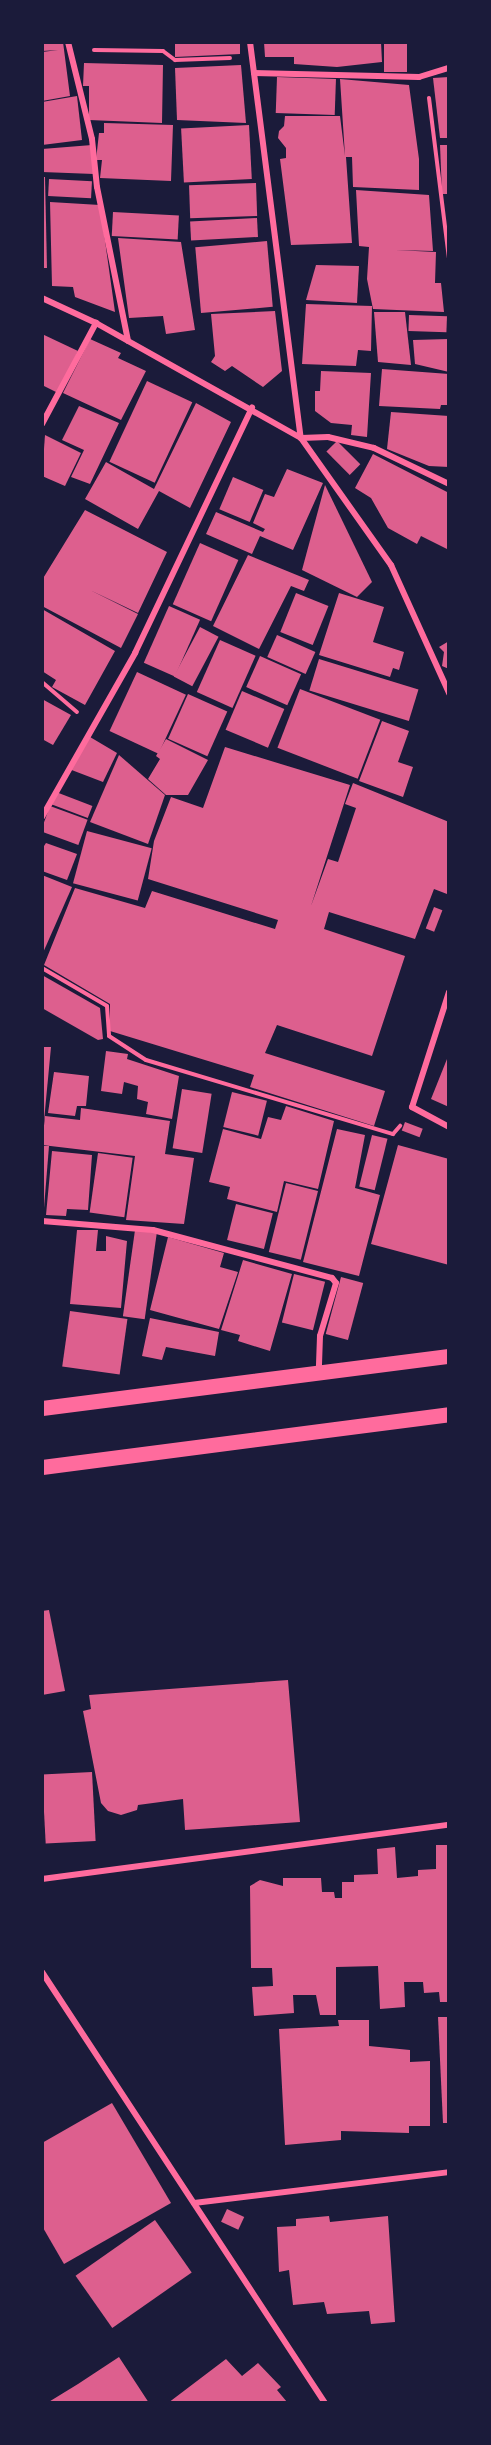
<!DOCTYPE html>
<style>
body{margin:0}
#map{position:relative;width:491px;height:2445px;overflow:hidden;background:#1b1b3a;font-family:"Fira Sans",sans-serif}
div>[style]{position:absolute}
.building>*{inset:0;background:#dd5f8e;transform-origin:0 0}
.path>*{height:4px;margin:-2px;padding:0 2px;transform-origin:2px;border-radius:2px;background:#ff6b9d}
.minor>*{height:6px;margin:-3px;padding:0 3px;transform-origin:3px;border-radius:3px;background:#ff6b9d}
.primary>*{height:15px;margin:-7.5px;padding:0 7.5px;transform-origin:7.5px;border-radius:7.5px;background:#ff6b9d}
span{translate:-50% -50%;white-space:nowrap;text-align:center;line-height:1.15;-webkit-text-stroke:5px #1b1b3a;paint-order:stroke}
.frame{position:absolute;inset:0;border:44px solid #1b1b3a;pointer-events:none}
</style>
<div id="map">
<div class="building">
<div style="clip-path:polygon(42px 42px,63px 42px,70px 96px,42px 101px,42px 52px,58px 50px,42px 51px)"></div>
<div style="clip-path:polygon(175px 42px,240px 42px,240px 54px,175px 57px)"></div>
<div style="clip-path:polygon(264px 42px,381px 42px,382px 62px,337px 67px,294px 64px,294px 57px,265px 57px)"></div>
<div style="left:384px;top:42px;width:23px;height:30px"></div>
<div style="clip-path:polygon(84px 63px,163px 65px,162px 123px,89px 120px,89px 86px,83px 86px)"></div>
<div style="clip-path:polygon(241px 65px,246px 123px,177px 120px,175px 68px)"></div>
<div style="left:277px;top:77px;width:59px;height:36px;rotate:2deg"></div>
<div style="clip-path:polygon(449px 77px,449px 138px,440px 138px,433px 78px)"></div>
<div style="clip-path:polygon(340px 79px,409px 85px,419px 159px,419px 190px,353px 187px,352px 157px,346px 157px,352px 243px,291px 245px,280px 159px,286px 158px,286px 148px,278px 138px,279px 131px,284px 126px,285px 116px,340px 116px,345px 156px)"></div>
<div style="clip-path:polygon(77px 96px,82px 140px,42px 145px,42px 102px)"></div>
<div style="clip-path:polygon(104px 123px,173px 125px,171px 181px,100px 178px,102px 160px,96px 160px,99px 133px,104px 133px)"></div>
<div style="left:249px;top:125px;width:54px;height:68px;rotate:87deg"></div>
<div style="clip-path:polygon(92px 145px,94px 174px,42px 172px,42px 149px)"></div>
<div style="clip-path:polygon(440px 145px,449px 145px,449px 194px,442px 194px)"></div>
<div style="clip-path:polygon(42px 177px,45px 177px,47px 268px,42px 268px)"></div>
<div style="left:49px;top:179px;width:43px;height:17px;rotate:3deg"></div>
<div style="left:256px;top:183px;width:33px;height:67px;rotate:88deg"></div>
<div style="clip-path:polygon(356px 190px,429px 195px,433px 251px,395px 250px,436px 252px,435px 283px,441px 283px,444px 312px,373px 309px,367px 279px,369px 247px,359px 246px)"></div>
<div style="clip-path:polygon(50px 202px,100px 205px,115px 312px,75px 297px,73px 287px,52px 286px)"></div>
<div style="left:113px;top:212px;width:66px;height:24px;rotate:3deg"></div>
<div style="left:257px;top:218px;width:19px;height:67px;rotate:87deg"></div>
<div style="clip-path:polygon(118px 238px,181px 242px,195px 330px,166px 334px,163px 316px,129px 318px)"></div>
<div style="left:267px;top:241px;width:66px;height:72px;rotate:85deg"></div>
<div style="clip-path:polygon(316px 265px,359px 266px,357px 303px,306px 300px)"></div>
<div style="clip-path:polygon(306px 304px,372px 306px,371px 351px,358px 350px,356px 366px,302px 364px)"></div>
<div style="clip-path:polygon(275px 311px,282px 371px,263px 387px,232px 366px,225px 371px,211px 362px,215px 356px,211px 314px)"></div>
<div style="clip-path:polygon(374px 312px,405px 312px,411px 365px,378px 362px)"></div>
<div style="left:409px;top:315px;width:38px;height:16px;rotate:2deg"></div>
<div style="clip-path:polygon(42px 334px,78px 351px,58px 393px,42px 385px)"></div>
<div style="clip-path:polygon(90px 339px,121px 353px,118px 358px,146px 371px,121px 420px,63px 393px)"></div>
<div style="clip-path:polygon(449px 339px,449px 372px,415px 364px,413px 340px)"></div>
<div style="clip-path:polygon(382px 369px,449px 374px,449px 405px,441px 405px,440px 409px,379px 406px)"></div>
<div style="clip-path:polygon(321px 371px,371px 373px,367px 437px,351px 435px,352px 425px,331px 423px,315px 411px,315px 391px,320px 391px)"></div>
<div style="left:147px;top:381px;width:50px;height:89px;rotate:25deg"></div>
<div style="clip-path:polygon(196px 403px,231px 422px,190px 508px,159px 491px,138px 529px,85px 499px,106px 462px,154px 489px)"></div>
<div style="clip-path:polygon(79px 406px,119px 423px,90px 484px,71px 477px,84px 450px,62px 440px)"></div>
<div style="clip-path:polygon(391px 412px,449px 416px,449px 467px,429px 466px,387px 449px)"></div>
<div style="clip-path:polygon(45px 435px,81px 453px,65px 486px,42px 476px)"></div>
<div style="left:337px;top:441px;width:33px;height:15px;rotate:45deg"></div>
<div style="clip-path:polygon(373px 454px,449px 493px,449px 550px,421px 536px,417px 544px,388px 528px,371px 498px,355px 488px)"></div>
<div style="clip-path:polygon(287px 469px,323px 483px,293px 550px,260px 536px,252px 554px,206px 534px,216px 512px,263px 532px,265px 529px,253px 523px,265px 494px,274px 497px)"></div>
<div style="left:233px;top:477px;width:33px;height:35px;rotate:23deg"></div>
<div style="clip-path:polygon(325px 485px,372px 582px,357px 597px,302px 570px)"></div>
<div style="clip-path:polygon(85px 510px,167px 552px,138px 613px,90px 590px,138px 614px,121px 648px,42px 606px,42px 580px)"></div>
<div style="left:200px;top:543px;width:42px;height:67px;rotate:24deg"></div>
<div style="clip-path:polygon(248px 555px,309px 580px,304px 591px,291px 586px,259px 649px,213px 626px)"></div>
<div style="left:296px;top:593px;width:35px;height:42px;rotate:22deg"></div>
<div style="clip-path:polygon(339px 593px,384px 607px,373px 642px,404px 652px,399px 670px,393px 668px,390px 677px,319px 655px)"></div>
<div style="left:169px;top:606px;width:34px;height:62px;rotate:24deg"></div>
<div style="clip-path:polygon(42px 609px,115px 651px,85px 705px,52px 687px,56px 680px,42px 671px)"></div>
<div style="left:200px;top:627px;width:21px;height:56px;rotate:28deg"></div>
<div style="left:277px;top:635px;width:42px;height:24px;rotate:24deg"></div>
<div style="left:220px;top:640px;width:39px;height:57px;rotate:24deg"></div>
<div style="clip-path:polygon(449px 641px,449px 669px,442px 666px,444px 652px,439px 647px)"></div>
<div style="left:260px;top:656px;width:45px;height:34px;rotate:24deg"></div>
<div style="left:319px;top:659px;width:104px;height:33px;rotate:17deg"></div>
<div style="left:137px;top:672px;width:54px;height:65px;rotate:25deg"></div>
<div style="left:300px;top:689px;width:86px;height:63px;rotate:21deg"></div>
<div style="left:242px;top:691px;width:46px;height:42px;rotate:23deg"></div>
<div style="left:188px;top:694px;width:43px;height:49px;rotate:24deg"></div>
<div style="clip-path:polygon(42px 699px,71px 715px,53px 745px,42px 739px)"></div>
<div style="clip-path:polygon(382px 721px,409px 731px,398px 762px,413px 767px,403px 797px,359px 781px)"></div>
<div style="clip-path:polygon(90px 737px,117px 753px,103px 782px,69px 769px)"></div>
<div style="clip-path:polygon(166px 739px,208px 760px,188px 795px,166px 795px,148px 779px,160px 759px,156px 756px)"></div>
<div style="clip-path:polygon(225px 747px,350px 785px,311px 906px,328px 859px,338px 862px,356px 808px,345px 804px,353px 783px,449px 822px,449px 888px,447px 894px,434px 889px,415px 939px,329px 912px,324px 929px,405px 956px,372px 1056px,277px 1025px,265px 1053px,385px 1091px,374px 1126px,250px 1087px,254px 1075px,110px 1031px,110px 1004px,44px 965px,75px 888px,145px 908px,152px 891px,275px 929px,278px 920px,148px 879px,154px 841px,171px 797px,203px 808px)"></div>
<div style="clip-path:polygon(119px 755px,165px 795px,148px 844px,90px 822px)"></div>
<div style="left:56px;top:792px;width:39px;height:13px;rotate:21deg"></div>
<div style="left:50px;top:806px;width:40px;height:27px;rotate:20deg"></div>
<div style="left:87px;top:831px;width:67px;height:54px;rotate:15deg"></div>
<div style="clip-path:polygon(46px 843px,77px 854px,67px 880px,42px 871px,42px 849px)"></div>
<div style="clip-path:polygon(42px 875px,72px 887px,42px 955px)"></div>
<div style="left:434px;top:907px;width:9px;height:23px;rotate:21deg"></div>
<div style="clip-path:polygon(42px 975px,100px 1008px,103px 1039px,98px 1040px,42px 1008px)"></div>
<div style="clip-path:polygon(42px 1047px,51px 1047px,44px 1121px,42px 1120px)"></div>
<div style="clip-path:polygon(106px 1051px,128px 1054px,127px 1059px,179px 1076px,172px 1119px,146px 1114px,148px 1102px,137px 1099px,138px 1086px,124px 1082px,122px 1094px,101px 1091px)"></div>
<div style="clip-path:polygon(449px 1054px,449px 1107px,431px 1099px)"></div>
<div style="clip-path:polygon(54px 1072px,89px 1076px,86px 1106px,77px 1106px,75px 1116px,48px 1113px)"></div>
<div style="left:182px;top:1089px;width:30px;height:60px;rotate:9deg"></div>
<div style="left:232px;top:1092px;width:36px;height:36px;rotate:14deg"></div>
<div style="clip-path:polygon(286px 1106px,334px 1121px,318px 1189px,284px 1181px,277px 1212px,227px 1199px,230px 1187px,209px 1182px,223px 1129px,261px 1139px,268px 1117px,281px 1120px)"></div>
<div style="clip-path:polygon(81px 1108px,170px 1121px,165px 1154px,194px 1158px,184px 1224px,126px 1220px,135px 1156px,42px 1145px,45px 1116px,80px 1120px)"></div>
<div style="left:405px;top:1122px;width:19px;height:9px;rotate:21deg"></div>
<div style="clip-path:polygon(337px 1129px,365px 1135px,355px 1188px,380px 1195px,359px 1276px,303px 1262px)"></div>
<div style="left:372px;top:1135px;width:16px;height:53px;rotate:14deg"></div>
<div style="clip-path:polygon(398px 1145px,449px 1159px,449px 1265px,371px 1244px)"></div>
<div style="clip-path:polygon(42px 1146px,49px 1146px,44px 1208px,42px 1208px)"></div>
<div style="clip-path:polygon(52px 1151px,92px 1155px,88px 1210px,67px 1209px,66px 1216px,46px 1215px)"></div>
<div style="left:98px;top:1153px;width:35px;height:60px;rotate:8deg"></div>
<div style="left:286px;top:1183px;width:33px;height:71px;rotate:14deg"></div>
<div style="left:236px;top:1204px;width:38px;height:37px;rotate:14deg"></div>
<div style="clip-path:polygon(77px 1230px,98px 1230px,96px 1251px,106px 1251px,106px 1236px,127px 1241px,121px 1308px,70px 1304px)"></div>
<div style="left:135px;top:1230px;width:22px;height:87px;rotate:8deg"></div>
<div style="clip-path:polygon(168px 1237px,224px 1253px,220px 1267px,238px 1272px,219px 1329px,150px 1310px)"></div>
<div style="clip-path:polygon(243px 1260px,292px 1274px,270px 1351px,238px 1341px,240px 1335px,221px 1330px)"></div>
<div style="left:294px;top:1274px;width:32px;height:50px;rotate:14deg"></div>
<div style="left:341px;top:1277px;width:23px;height:59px;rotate:15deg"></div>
<div style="left:70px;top:1311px;width:58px;height:56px;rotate:8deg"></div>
<div style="clip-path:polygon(150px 1318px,219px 1332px,215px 1356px,166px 1347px,162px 1360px,142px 1356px)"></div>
<div style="clip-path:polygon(49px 1610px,65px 1691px,42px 1695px,42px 1611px)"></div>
<div style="clip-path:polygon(288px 1680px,300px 1822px,185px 1830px,183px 1799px,138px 1805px,137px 1810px,121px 1815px,108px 1811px,101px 1803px,83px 1711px,91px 1709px,89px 1695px)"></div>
<div style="left:92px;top:1772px;width:69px;height:50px;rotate:87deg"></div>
<div style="clip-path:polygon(436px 1845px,449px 1845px,449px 2002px,440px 2002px,439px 1992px,424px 1993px,423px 1982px,404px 1982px,405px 2007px,380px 2009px,378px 1966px,336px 1967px,336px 2015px,320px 2015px,316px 1995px,293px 1995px,294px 2013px,254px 2016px,252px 1987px,273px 1986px,272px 1968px,251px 1968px,250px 1886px,260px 1880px,283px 1886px,283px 1878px,321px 1878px,322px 1892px,334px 1892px,335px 1898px,342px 1898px,342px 1882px,354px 1882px,354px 1875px,378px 1874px,377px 1849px,395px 1847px,397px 1878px,418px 1876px,418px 1870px,436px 1869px)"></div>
<div style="clip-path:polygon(438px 2017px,449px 2017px,449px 2123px,443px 2123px)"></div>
<div style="clip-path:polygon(338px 2020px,369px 2020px,369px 2046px,410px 2050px,410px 2062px,430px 2061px,430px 2126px,409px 2126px,409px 2133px,341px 2131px,341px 2140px,285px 2145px,279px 2029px,339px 2026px)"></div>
<div style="clip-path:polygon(112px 2103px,171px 2203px,64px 2264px,42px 2226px,42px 2143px)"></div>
<div style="left:227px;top:2209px;width:19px;height:14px;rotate:25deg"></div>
<div style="clip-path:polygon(329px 2216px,330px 2222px,388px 2216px,395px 2322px,371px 2324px,369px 2311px,327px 2314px,324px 2302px,293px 2305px,289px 2270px,279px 2272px,277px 2227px,296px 2226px,296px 2219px)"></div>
<div style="left:155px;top:2220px;width:64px;height:97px;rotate:55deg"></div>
<div style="clip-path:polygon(119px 2357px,149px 2403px,47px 2403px,78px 2384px)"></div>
<div style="clip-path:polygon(226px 2359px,242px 2376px,258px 2363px,281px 2387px,277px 2390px,287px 2402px,168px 2403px)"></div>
</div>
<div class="path">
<div style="left:94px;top:50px;width:69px;rotate:0.8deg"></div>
<div style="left:163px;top:51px;width:15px;rotate:37deg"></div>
<div style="left:175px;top:60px;width:55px;rotate:-2.1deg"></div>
<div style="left:429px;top:98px;width:161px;rotate:82.9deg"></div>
<div style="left:42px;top:682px;width:46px;rotate:40.6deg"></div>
<div style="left:42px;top:968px;width:75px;rotate:30.3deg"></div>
<div style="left:107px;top:1006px;width:30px;rotate:86deg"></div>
<div style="left:109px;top:1036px;width:44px;rotate:33deg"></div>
<div style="left:146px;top:1060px;width:258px;rotate:16.7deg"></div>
<div style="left:393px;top:1134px;width:11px;rotate:-49deg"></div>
</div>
<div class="minor">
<div style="left:68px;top:42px;width:100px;rotate:76.1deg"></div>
<div style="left:92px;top:139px;width:48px;rotate:84.1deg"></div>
<div style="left:97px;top:187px;width:157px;rotate:78.6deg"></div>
<div style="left:250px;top:42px;width:399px;rotate:82.7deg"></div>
<div style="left:301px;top:438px;width:156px;rotate:54.7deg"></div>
<div style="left:391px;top:565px;width:141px;rotate:65.6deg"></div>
<div style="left:254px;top:73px;width:165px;rotate:1.4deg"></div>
<div style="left:419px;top:77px;width:31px;rotate:-17deg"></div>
<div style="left:42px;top:298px;width:60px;rotate:24.8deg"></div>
<div style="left:96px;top:323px;width:235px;rotate:29.3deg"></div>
<div style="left:301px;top:438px;width:27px;rotate:-2deg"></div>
<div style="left:328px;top:437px;width:47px;rotate:13.4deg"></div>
<div style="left:374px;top:448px;width:83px;rotate:25.6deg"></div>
<div style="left:42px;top:424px;width:115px;rotate:-61.9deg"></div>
<div style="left:42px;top:817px;width:189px;rotate:-60.4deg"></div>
<div style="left:135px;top:653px;width:272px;rotate:-64.5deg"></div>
<div style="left:449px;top:992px;width:121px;rotate:107.8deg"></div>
<div style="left:412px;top:1107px;width:42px;rotate:28.4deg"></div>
<div style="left:42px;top:1221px;width:111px;rotate:4.6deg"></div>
<div style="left:153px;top:1230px;width:185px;rotate:15deg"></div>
<div style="left:332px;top:1278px;width:6px;rotate:51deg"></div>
<div style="left:336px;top:1283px;width:55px;rotate:106.8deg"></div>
<div style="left:320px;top:1336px;width:36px;rotate:92deg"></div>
<div style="left:42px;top:1879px;width:411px;rotate:-7.6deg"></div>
<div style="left:42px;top:1972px;width:516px;rotate:56.71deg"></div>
<div style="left:194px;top:2203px;width:257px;rotate:-6.9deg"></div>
</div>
<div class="primary">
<div style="left:42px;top:1408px;width:410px;rotate:-7.3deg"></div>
<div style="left:42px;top:1467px;width:410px;rotate:-7.4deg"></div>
</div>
<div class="frame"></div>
</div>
